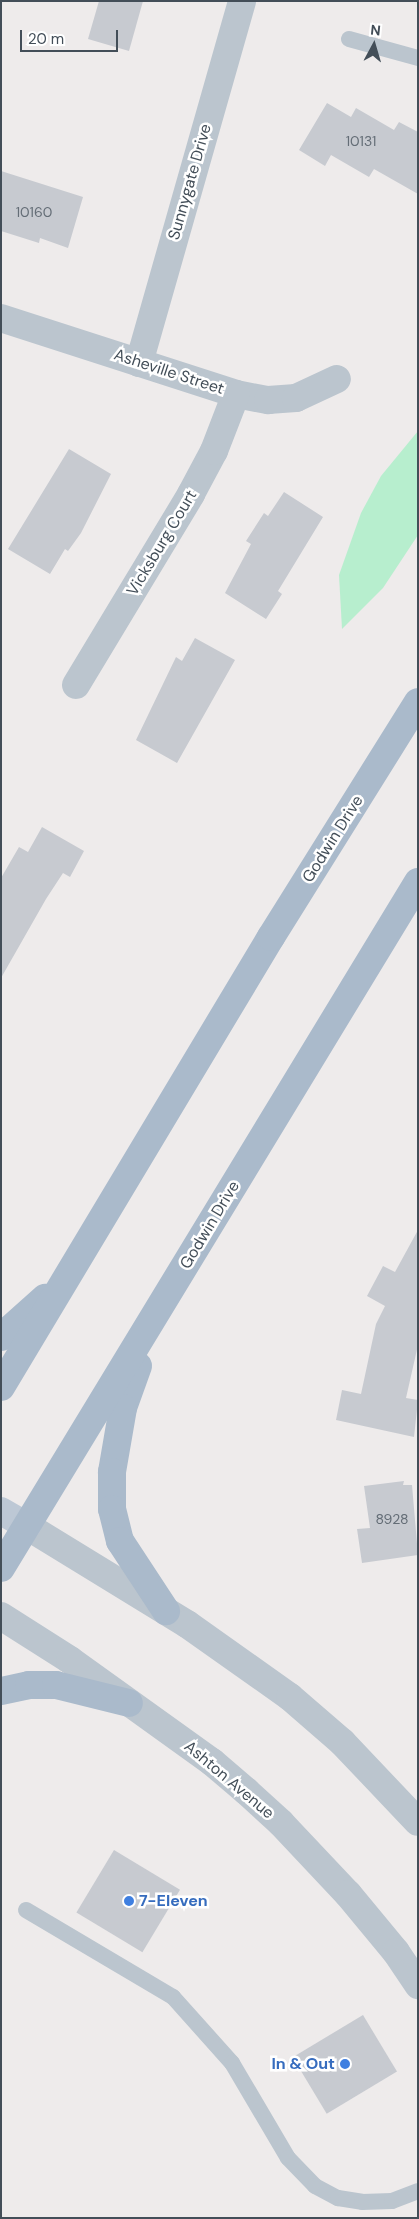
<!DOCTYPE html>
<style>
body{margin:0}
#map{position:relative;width:419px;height:2219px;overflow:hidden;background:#eeebeb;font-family:"DM Sans",sans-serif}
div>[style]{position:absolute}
.green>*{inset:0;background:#b7eece}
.building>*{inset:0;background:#c7cad0;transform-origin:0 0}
.service>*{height:16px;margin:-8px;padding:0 8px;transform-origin:8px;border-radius:8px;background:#bbc5ce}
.minor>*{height:28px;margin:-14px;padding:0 14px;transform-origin:14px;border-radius:14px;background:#bbc5ce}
.tertiary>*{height:28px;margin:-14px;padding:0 14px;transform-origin:14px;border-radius:14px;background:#bbc5ce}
.secondary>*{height:28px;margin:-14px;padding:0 14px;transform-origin:14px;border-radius:14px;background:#bdc8d5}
.primary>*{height:28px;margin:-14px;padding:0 14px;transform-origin:14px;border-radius:14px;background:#aabacb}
.dots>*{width:14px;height:14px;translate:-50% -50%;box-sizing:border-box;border:2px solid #fff;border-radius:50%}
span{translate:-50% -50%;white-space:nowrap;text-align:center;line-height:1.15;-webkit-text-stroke:5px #fff;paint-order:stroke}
.number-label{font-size:14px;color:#646d76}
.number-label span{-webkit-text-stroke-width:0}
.street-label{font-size:16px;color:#434e58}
.shop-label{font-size:16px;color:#366cbe;font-weight:700}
.left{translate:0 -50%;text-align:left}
.right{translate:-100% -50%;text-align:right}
.frame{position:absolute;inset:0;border:2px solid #434e58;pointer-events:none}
.north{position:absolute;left:349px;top:20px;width:50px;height:50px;-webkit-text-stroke:4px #fff;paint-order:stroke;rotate:6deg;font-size:14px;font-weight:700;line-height:20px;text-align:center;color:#434e58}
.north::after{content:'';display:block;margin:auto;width:18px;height:22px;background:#434e58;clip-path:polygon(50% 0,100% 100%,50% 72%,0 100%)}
.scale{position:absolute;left:20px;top:30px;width:98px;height:22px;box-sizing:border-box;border:2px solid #434e58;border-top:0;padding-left:6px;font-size:15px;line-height:18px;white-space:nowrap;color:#434e58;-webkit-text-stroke:4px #fff;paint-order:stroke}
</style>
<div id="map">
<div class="green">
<div style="clip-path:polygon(418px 431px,418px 535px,383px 588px,342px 629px,339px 575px,361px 513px,381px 476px)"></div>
</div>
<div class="building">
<div style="clip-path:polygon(99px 1px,143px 1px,129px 51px,88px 39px)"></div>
<div style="clip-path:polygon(327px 103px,351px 117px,356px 108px,394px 130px,399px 122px,418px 132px,418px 194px,374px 169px,369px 177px,331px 155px,325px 166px,299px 150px)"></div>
<div style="clip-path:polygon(1px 171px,83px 197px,68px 248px,40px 238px,39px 243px,1px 231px)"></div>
<div style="clip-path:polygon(69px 449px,111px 474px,81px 533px,68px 551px,65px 549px,50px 574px,8px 549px)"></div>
<div style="clip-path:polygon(284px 492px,323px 517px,278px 591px,282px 594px,266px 619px,225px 593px,251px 544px,246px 541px,264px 513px,268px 516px)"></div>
<div style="clip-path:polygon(195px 638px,235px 660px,177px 763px,136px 740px,176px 657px,182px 661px)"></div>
<div style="clip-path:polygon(42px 827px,84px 851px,70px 877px,63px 873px,46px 899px,1px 978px,1px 878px,19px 847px,28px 852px)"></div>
<div style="clip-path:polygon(418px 1230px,418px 1345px,406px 1398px,418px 1400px,414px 1437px,336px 1420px,342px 1390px,361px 1394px,376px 1324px,385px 1306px,367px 1296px,383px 1266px,395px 1272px)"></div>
<div style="clip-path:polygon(404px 1481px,403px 1485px,412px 1485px,418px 1555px,362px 1563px,357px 1529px,370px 1528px,364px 1486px)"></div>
<div style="left:114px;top:1850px;width:77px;height:73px;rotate:31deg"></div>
<div style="left:363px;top:2015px;width:66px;height:82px;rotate:59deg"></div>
</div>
<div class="service">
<div style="left:349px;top:39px;width:72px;rotate:15.4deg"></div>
<div style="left:26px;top:1910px;width:171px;rotate:30.6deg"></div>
<div style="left:173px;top:1997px;width:89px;rotate:48.2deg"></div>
<div style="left:232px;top:2063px;width:110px;rotate:59.5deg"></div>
<div style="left:288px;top:2158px;width:39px;rotate:46deg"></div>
<div style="left:315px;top:2186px;width:26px;rotate:28deg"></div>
<div style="left:338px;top:2198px;width:24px;rotate:9deg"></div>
<div style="left:362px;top:2202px;width:30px;rotate:-2deg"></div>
<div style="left:392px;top:2201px;width:28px;rotate:-21deg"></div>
</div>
<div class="minor">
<div style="left:1px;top:318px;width:247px;rotate:17.9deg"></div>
<div style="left:236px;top:394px;width:33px;rotate:11deg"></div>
<div style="left:268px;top:400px;width:28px;rotate:-4deg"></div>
<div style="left:296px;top:398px;width:45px;rotate:-24.9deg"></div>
<div style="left:139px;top:363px;width:376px;rotate:-74.1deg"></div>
<div style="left:76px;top:685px;width:223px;rotate:-58.9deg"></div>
<div style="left:191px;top:494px;width:49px;rotate:-61.9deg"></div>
<div style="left:214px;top:451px;width:61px;rotate:-68.9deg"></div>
</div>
<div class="tertiary">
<div style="left:27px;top:1526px;width:188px;rotate:31.5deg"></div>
<div style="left:187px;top:1624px;width:126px;rotate:35.3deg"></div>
<div style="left:290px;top:1697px;width:69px;rotate:40.9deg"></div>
<div style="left:342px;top:1742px;width:110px;rotate:46.5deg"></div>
<div style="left:1px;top:1616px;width:82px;rotate:32.5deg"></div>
<div style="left:70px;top:1660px;width:175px;rotate:35.7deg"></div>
<div style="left:212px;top:1762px;width:45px;rotate:40.5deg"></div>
<div style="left:246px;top:1791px;width:47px;rotate:42.4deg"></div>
<div style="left:281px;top:1823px;width:98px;rotate:46.7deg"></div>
<div style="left:348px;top:1894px;width:75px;rotate:50.4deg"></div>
<div style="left:396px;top:1952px;width:40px;rotate:56deg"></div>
</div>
<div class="secondary">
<div style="left:1px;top:1511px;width:30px;rotate:30deg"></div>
</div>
<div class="primary">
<div style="left:1px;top:1337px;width:59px;rotate:-41.6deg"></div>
<div style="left:138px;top:1366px;width:45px;rotate:109.7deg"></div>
<div style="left:123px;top:1408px;width:65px;rotate:99.8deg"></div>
<div style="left:112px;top:1472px;width:37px;rotate:90deg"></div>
<div style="left:112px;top:1509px;width:33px;rotate:76deg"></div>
<div style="left:120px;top:1541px;width:84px;rotate:56.7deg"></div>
<div style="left:1px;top:1387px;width:525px;rotate:-59.04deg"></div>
<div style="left:271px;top:937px;width:277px;rotate:-58deg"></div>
<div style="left:1px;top:1568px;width:803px;rotate:-58.71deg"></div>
<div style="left:1px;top:1691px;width:29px;rotate:-12deg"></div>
<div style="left:29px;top:1685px;width:27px"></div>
<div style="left:56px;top:1685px;width:75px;rotate:13.9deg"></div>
</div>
<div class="dots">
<div style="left:129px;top:1901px;background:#3f7fe0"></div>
<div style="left:345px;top:2064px;background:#3f7fe0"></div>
</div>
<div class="number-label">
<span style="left:361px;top:141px">10131</span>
<span style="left:34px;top:212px">10160</span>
<span style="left:392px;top:1519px">8928</span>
</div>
<div class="street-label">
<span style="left:190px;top:182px;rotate:-74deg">Sunnygate Drive</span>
<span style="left:169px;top:372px;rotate:18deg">Asheville Street</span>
<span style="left:162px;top:543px;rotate:-59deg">Vicksburg Court</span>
<span style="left:333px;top:839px;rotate:-58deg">Godwin Drive</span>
<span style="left:210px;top:1225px;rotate:-59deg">Godwin Drive</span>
<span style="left:229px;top:1780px;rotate:40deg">Ashton Avenue</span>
</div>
<div class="shop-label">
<span class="left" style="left:139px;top:1901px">7-Eleven</span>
<span class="right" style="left:335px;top:2064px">In &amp; Out</span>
</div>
<div class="frame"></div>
<div class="north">N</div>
<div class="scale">20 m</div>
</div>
